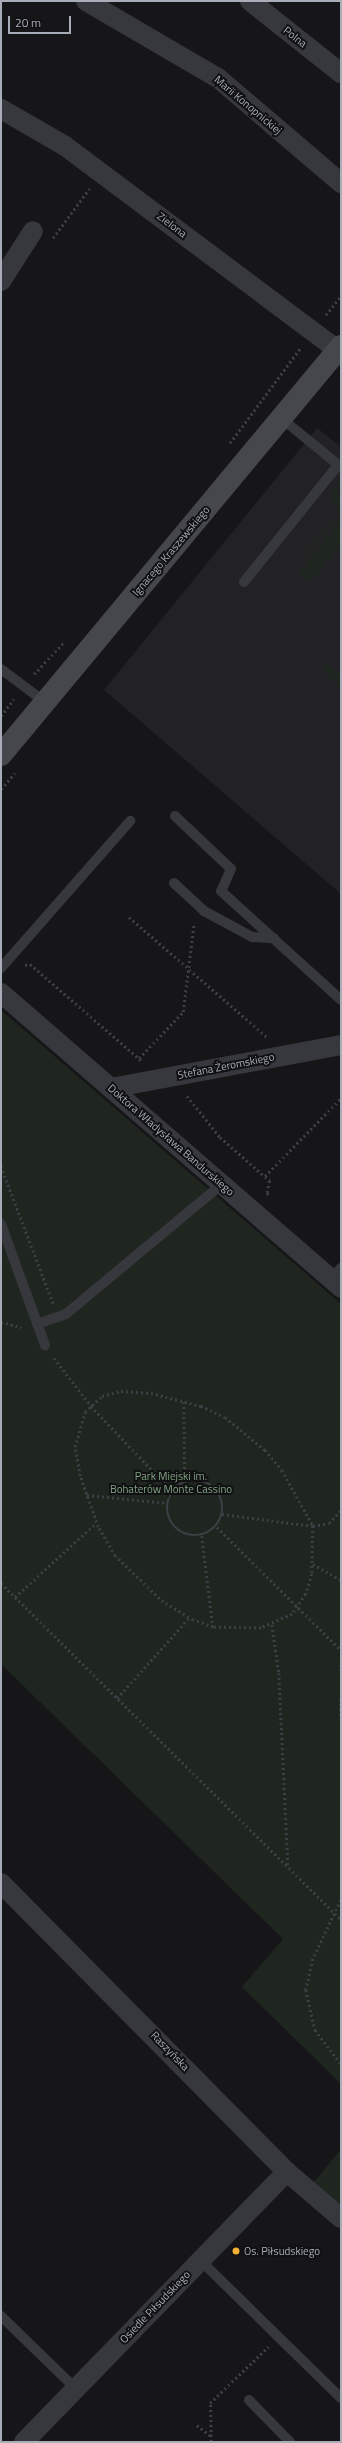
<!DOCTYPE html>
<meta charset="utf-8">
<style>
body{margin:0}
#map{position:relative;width:342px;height:2443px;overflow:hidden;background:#161618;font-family:"Titillium Web",sans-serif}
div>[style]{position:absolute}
.built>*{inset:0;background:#222225}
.green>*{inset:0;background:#1e261f}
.path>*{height:2.5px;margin-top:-1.25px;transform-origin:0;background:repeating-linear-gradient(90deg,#3d3f44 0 2px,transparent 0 5px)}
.path>.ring{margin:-1.25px;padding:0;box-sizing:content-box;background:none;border:2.5px solid #3d3f44;border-radius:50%}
.lane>*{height:10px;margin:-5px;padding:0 5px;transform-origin:5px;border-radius:5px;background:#37383d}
.street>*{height:20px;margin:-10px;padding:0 10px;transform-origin:10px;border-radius:10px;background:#37383d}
.secondary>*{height:22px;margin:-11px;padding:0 11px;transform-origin:11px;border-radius:11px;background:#45474d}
.dots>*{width:11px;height:11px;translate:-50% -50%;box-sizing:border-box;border:2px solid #111113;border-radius:50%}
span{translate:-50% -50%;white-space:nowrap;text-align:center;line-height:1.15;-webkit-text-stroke:4px #111113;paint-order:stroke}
.street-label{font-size:11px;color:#a8adb8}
.park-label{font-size:11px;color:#7fa381}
.poi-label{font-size:11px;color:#a8adb8}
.left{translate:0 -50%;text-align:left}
.frame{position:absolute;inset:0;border:2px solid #a8adb8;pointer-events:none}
.scale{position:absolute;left:8px;top:16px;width:63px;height:18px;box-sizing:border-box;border:2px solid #a8adb8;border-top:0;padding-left:5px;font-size:12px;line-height:14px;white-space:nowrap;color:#a8adb8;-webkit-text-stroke:3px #111113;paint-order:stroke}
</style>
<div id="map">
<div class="built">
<div style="clip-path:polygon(317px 428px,341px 447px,341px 894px,104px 690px)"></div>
</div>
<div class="green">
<div style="clip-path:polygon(341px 483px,337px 492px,341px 500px,340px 513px,336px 511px,339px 507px,330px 496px)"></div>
<div style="clip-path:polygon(333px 518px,335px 519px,294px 567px)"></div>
<div style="clip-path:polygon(341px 520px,341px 543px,311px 581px,300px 572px)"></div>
<div style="clip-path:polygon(328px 664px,341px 677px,341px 686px,322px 670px)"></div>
<div style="clip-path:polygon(1px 1010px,341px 1304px,341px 2084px,242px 1987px,283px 1939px,1px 1664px)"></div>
<div style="clip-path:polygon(341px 2149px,341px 2207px,314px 2182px)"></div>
</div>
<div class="path">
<div style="left:53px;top:238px;width:61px;rotate:-53.7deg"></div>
<div style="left:326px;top:315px;width:24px;rotate:-52deg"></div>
<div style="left:230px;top:443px;width:119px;rotate:-53.5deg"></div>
<div style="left:34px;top:674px;width:42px;rotate:-46.9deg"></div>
<div style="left:1px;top:716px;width:21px;rotate:-53deg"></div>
<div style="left:1px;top:789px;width:21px;rotate:-49deg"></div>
<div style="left:129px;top:917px;width:183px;rotate:41deg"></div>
<div style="left:25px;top:965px;width:5px;rotate:-11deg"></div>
<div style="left:30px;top:964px;width:148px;rotate:40.9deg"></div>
<div style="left:139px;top:1058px;width:64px;rotate:-46.3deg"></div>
<div style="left:183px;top:1012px;width:90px;rotate:-83deg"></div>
<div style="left:187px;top:1096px;width:53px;rotate:51.2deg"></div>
<div style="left:220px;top:1137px;width:67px;rotate:41.3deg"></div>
<div style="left:270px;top:1181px;width:12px;rotate:104deg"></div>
<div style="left:267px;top:1193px;width:4px;rotate:45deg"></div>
<div style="left:1px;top:1166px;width:147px;rotate:69.2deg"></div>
<div style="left:265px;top:1176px;width:109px;rotate:-45.7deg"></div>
<div style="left:1px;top:1322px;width:21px;rotate:14deg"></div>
<div style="left:54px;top:1358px;width:61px;rotate:52.4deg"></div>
<div style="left:91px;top:1406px;width:119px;rotate:46.4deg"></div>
<div style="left:121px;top:1391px;width:30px;rotate:4deg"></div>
<div style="left:151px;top:1393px;width:52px;rotate:14.6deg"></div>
<div style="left:201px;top:1406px;width:26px;rotate:25deg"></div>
<div style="left:225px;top:1417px;width:52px;rotate:39.5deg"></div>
<div style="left:265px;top:1450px;width:26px;rotate:50deg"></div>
<div style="left:282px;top:1470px;width:64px;rotate:61deg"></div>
<div style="left:313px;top:1526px;width:48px;rotate:91.2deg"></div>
<div style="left:312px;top:1574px;width:21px;rotate:107deg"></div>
<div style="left:306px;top:1594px;width:24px;rotate:125deg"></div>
<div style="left:292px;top:1614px;width:34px;rotate:156deg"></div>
<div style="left:261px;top:1628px;width:48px;rotate:-178.8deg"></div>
<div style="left:213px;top:1627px;width:21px;rotate:-161deg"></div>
<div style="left:193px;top:1620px;width:35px;rotate:-149deg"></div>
<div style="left:163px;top:1602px;width:66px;rotate:-136.2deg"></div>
<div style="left:115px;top:1556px;width:34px;rotate:-120deg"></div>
<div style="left:98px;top:1527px;width:54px;rotate:-109.4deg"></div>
<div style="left:80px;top:1476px;width:29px;rotate:-100deg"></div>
<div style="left:75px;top:1447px;width:36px;rotate:-74deg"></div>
<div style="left:85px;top:1412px;width:23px;rotate:-43deg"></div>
<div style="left:102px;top:1396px;width:20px;rotate:-15deg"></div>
<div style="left:184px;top:1402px;width:80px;rotate:89.3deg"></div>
<div class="ring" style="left:167px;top:1480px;width:53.5px;height:53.5px"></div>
<div style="left:87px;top:1495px;width:80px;rotate:5.7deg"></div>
<div style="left:222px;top:1514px;width:92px;rotate:7.5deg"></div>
<div style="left:313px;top:1526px;width:16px;rotate:-11deg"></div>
<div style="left:329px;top:1523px;width:18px;rotate:-47deg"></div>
<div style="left:217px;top:1527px;width:175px;rotate:44.8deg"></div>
<div style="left:202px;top:1536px;width:92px;rotate:83.1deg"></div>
<div style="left:313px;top:1564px;width:32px;rotate:30deg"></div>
<div style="left:1px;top:1583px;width:479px;rotate:44.7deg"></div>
<div style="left:15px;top:1597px;width:110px;rotate:-42.4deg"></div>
<div style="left:272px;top:1625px;width:49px;rotate:81.7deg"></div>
<div style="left:279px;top:1673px;width:194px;rotate:87.3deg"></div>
<div style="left:341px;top:1665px;width:6px;rotate:90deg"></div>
<div style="left:117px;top:1698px;width:108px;rotate:-48deg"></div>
<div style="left:341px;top:1699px;width:19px;rotate:90deg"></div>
<div style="left:341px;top:1900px;width:65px;rotate:115.4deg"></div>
<div style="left:313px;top:1959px;width:32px;rotate:103deg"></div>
<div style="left:306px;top:1990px;width:41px;rotate:77.3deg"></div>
<div style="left:315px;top:2030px;width:43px;rotate:52.6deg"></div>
<div style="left:197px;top:2425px;width:18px;rotate:38deg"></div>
<div style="left:211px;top:2442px;width:39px;rotate:-91deg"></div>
<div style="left:210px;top:2403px;width:81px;rotate:-44deg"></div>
</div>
<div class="lane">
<div style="left:281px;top:418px;width:77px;rotate:39.2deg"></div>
<div style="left:244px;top:582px;width:150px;rotate:-51.2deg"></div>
<div style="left:1px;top:669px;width:55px;rotate:36.9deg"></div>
<div style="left:175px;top:816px;width:77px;rotate:43.4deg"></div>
<div style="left:231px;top:869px;width:24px;rotate:114deg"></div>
<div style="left:221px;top:891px;width:162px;rotate:42.2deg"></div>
<div style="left:174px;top:883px;width:41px;rotate:43deg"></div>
<div style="left:204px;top:911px;width:55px;rotate:28.4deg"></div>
<div style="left:252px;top:937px;width:22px;rotate:3deg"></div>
<div style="left:1px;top:968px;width:196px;rotate:-48.7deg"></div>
<div style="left:1px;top:1224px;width:129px;rotate:70deg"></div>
<div style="left:331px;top:1279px;width:15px;rotate:-48deg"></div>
<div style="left:37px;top:1324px;width:31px;rotate:-19deg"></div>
<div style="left:66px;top:1314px;width:203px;rotate:-39.8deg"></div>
<div style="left:200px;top:2260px;width:197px;rotate:44.4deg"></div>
<div style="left:1px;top:2316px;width:105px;rotate:44.2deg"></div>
<div style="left:249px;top:2400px;width:59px;rotate:45.7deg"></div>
</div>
<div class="street">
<div style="left:86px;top:1px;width:153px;rotate:30.3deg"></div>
<div style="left:218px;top:78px;width:162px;rotate:40.5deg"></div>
<div style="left:250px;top:1px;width:116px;rotate:38.4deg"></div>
<div style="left:1px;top:109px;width:74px;rotate:30deg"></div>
<div style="left:65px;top:146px;width:341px;rotate:36.8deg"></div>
<div style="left:1px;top:281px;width:59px;rotate:-57.4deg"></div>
<div style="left:1px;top:993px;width:450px;rotate:40.9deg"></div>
<div style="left:111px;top:1088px;width:234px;rotate:-10.6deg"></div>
<div style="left:1px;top:1883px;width:407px;rotate:45.3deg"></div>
<div style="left:287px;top:2172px;width:71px;rotate:40.4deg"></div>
<div style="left:24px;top:2442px;width:377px;rotate:-45.8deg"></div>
</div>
<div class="secondary">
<div style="left:1px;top:755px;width:532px;rotate:-50.26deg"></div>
</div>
<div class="dots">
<div style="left:236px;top:2251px;background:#f2b134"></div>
</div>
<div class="street-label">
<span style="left:295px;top:37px;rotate:38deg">Polna</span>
<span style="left:248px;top:105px;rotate:40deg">Marii Konopnickiej</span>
<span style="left:172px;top:225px;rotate:37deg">Zielona</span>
<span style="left:171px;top:551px;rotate:-50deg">Ignacego Kraszewskiego</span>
<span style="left:226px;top:1066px;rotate:-11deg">Stefana Żeromskiego</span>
<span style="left:171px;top:1140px;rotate:41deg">Doktora Władysława Bandurskiego</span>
<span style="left:170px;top:2051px;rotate:46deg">Raszyńska</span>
<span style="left:155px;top:2307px;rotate:-46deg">Osiedle Piłsudskiego</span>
</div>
<div class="park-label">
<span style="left:171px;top:1483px">Park Miejski im.<br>Bohaterów Monte Cassino</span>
</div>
<div class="poi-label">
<span class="left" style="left:244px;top:2251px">Os. Piłsudskiego</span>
</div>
<div class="frame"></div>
<div class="scale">20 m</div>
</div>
